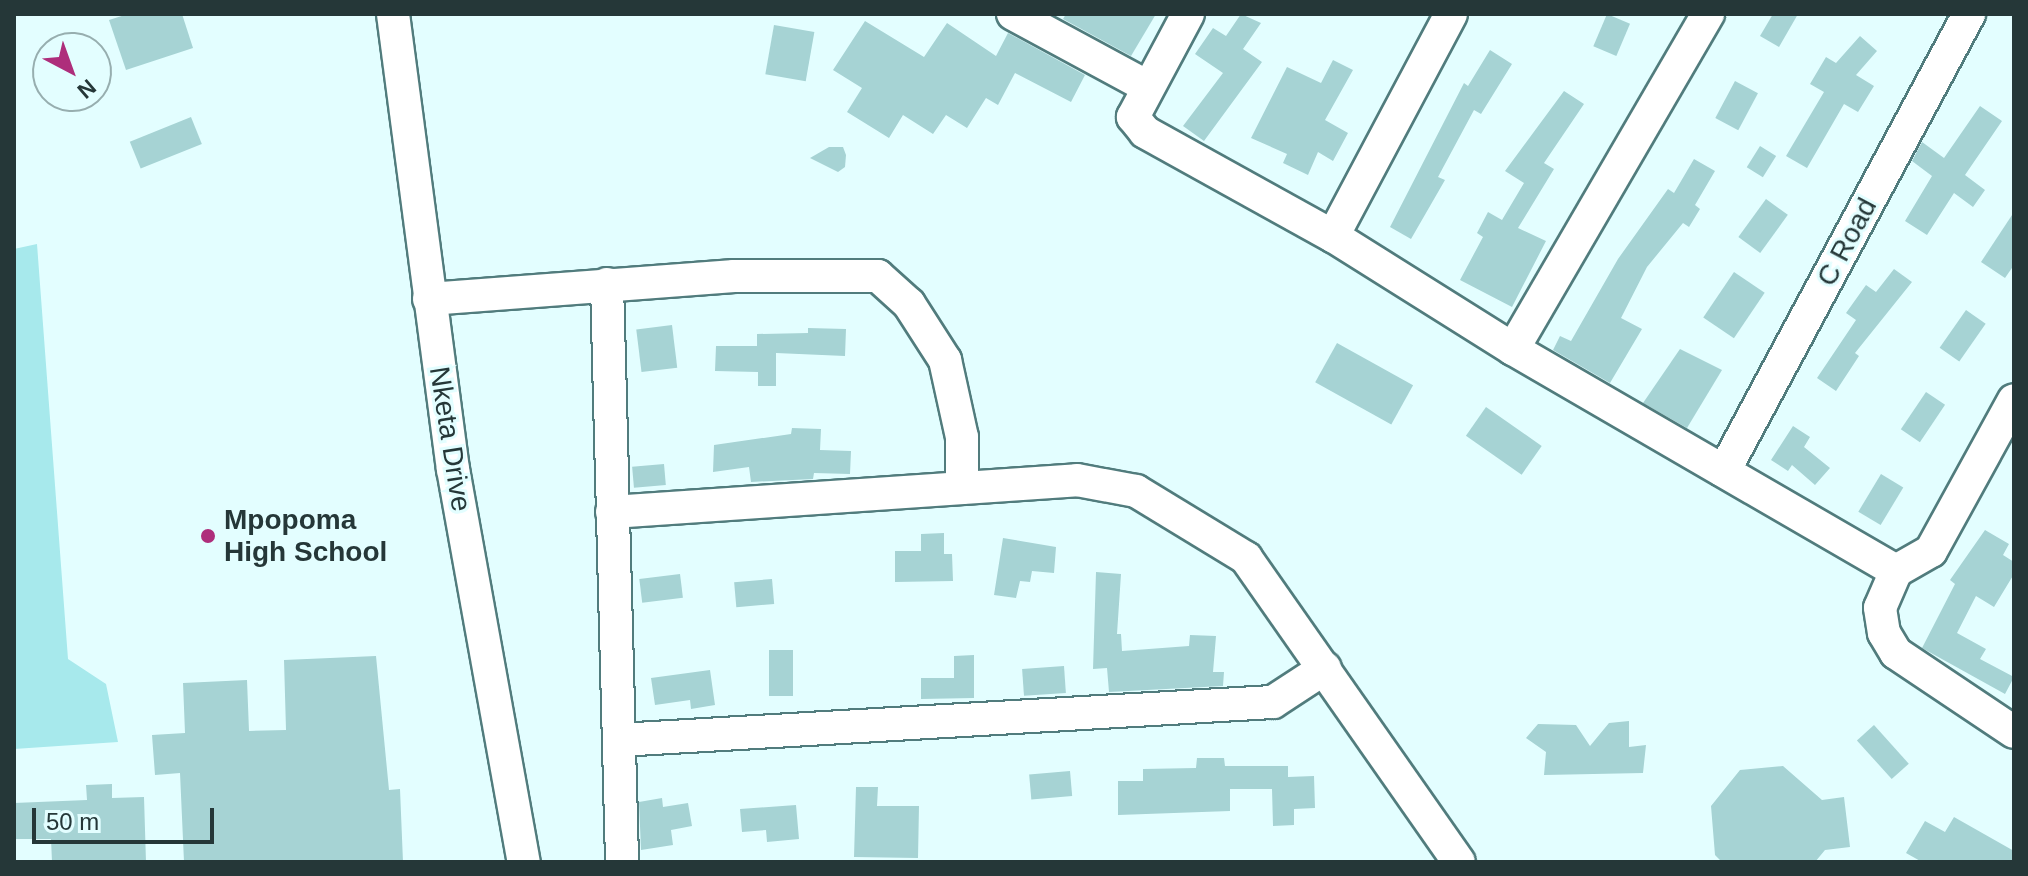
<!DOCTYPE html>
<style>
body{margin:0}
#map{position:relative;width:2028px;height:876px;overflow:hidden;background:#e3feff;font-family:Helvetica,sans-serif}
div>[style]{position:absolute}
.green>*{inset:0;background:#a7e9ec}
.building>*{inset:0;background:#a6d3d4;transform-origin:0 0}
.roads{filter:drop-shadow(2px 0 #517c7d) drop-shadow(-2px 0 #517c7d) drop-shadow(0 2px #517c7d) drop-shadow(0 -2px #517c7d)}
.minor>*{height:32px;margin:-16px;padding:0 16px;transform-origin:16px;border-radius:16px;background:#fff}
.dots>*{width:22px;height:22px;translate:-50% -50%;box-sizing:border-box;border:4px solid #e3feff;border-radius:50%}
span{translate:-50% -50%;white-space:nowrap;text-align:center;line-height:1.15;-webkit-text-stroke:6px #e3feff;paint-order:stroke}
.street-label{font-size:28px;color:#253738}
.poi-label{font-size:28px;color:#253738;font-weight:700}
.left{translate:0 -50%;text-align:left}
.frame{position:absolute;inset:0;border:16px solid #253738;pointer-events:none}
.north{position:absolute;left:32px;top:32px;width:80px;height:80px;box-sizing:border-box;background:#e3feff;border:2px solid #97aeaf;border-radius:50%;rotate:139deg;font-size:22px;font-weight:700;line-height:32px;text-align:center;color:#253738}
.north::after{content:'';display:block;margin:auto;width:28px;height:36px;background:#ae2e7b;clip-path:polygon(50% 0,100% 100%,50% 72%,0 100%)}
.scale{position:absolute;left:32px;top:808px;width:182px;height:36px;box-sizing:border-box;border:4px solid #253738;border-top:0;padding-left:10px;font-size:24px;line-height:28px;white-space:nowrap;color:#253738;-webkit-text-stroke:6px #e3feff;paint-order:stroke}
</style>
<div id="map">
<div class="green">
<div style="clip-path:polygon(37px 244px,68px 659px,106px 684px,118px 742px,14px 749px,14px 249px)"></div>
</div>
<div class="building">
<div style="clip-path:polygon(128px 14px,182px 14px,193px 48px,126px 70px,109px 20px)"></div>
<div style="clip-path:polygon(1066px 14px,1156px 14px,1131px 56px,1063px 19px)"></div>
<div style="clip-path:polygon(1241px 14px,1261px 23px,1243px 49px,1262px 62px,1204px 141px,1183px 126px,1223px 73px,1195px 54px,1213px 28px,1226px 36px)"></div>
<div style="left:1607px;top:14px;width:25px;height:35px;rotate:23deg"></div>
<div style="clip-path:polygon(1773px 14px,1798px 14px,1779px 47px,1760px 36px)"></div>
<div style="clip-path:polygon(865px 21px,924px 57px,947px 23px,996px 56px,1008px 33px,1085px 75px,1071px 102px,1015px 73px,998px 105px,986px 98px,967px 128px,946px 115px,933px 134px,903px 115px,889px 138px,847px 112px,862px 88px,833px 70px)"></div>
<div style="left:774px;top:25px;width:41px;height:50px;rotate:10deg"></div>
<div style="clip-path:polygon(1860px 36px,1877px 51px,1856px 75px,1874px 86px,1858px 112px,1844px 104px,1807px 168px,1786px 156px,1824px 92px,1810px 84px,1826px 57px,1836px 63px)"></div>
<div style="clip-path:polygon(1490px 50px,1512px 64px,1481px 114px,1474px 110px,1438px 177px,1445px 180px,1411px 239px,1390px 227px,1464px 83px,1468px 86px)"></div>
<div style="clip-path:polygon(1333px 60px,1353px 70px,1325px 120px,1348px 133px,1333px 161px,1318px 152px,1308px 175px,1283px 163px,1287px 154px,1251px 138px,1287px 67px,1321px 83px)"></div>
<div style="left:1735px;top:81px;width:26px;height:42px;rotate:28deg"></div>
<div style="clip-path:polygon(1564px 91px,1584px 104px,1544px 163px,1554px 169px,1518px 228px,1546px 241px,1512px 307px,1460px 280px,1483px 237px,1477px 233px,1488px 212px,1502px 220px,1524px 183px,1505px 171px)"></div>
<div style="clip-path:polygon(1980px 106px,2002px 121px,1965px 175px,1985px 190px,1973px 207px,1954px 193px,1927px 235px,1905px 221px,1932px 176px,1912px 161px,1922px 142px,1944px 158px)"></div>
<div style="left:191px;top:117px;width:29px;height:66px;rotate:68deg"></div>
<div style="left:1760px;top:146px;width:19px;height:25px;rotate:32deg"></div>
<div style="clip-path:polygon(829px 147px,843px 147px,846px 155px,845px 167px,838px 172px,810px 158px)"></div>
<div style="clip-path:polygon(1694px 159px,1715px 171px,1695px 205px,1700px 209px,1689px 227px,1683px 223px,1647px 267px,1621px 318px,1642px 329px,1610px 383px,1553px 350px,1560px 336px,1571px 341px,1618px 259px,1668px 189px,1674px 193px)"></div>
<div style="left:1766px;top:199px;width:27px;height:47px;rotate:36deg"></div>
<div style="clip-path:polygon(2014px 212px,2014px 265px,2005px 278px,1981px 262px)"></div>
<div style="clip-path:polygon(1894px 269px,1912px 282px,1855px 353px,1859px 356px,1836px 391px,1817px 378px,1856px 320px,1846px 313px,1866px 285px,1876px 292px)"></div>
<div style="left:1734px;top:272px;width:37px;height:55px;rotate:34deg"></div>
<div style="left:1966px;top:310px;width:24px;height:46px;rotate:35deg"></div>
<div style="left:672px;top:325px;width:43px;height:36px;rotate:83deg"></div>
<div style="clip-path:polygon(808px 328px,846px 329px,845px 356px,776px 353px,776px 386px,758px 386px,758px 372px,715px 371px,716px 346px,757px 346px,757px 334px,808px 333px)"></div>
<div style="left:1337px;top:343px;width:87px;height:45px;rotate:29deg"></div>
<div style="clip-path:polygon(1680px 349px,1722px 370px,1687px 428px,1643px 403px)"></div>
<div style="left:1926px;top:392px;width:23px;height:45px;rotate:34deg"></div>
<div style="left:1486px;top:407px;width:68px;height:35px;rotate:35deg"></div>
<div style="clip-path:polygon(1793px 426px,1810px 437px,1804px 447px,1830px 468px,1815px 485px,1792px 465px,1788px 471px,1771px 460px)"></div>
<div style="clip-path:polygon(792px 428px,821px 429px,820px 450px,851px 451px,850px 474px,814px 473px,813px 479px,751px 482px,749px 467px,713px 472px,714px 445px,791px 434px)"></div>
<div style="left:664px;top:464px;width:21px;height:32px;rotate:85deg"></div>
<div style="left:1881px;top:474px;width:26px;height:44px;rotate:31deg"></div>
<div style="clip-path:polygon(1985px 530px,2009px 544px,2003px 555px,2014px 562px,2014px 574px,1994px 607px,1976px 596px,1957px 633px,1986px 649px,1980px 659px,2014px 677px,2005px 694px,1922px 648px,1955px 584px,1950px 580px)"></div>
<div style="clip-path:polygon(944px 533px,944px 554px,952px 554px,953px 581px,895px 582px,895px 551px,921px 551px,921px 534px)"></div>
<div style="clip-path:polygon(1003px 538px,1056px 547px,1054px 573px,1032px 571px,1030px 582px,1020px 581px,1016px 598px,994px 595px)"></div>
<div style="clip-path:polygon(1096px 572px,1121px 574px,1117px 634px,1121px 634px,1122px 651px,1189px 646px,1190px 635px,1216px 636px,1213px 672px,1224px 672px,1223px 686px,1109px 692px,1107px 668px,1093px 669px)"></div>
<div style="left:680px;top:574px;width:24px;height:41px;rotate:83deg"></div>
<div style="left:772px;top:579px;width:25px;height:38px;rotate:85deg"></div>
<div style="left:769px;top:650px;width:24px;height:46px"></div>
<div style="clip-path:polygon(974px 655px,974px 698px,921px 699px,921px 678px,954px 678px,954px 656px)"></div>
<div style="clip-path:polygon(376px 656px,389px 790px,400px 789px,403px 862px,184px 862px,180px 773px,155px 775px,152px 735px,185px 733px,183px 683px,247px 680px,249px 731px,286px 730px,284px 660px)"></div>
<div style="left:1064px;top:666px;width:27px;height:42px;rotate:86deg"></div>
<div style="clip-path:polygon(710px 670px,715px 705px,691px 709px,690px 700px,655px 705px,651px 678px)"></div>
<div style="clip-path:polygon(1629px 721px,1629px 747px,1646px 745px,1643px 773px,1544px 775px,1546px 752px,1526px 738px,1538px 724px,1576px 725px,1590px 746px,1609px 723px)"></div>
<div style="left:1874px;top:725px;width:52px;height:23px;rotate:48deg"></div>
<div style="clip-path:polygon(1197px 758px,1224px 758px,1225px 766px,1288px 766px,1288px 777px,1314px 776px,1315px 808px,1294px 809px,1294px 825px,1273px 826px,1272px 789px,1230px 789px,1230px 811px,1118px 815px,1118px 781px,1143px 781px,1143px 769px,1196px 768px)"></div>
<div style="clip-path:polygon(1783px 766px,1822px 800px,1844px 797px,1850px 847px,1825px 850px,1815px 862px,1722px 862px,1715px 855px,1711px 806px,1740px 770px)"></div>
<div style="left:1070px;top:771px;width:25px;height:41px;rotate:85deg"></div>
<div style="clip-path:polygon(112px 784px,112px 798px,144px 797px,146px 862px,52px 862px,51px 839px,14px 839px,14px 803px,87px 800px,86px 785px)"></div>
<div style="clip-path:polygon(856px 787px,878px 787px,877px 806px,919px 806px,918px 858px,854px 857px)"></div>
<div style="clip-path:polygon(662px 798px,663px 807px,688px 803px,692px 826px,671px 830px,673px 845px,641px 850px,639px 802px)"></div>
<div style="clip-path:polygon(796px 805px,799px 839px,767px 842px,766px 830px,742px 832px,740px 809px)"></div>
<div style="clip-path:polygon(1954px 817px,2014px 851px,2014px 862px,1922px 862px,1906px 853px,1925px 821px,1945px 832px)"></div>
</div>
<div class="roads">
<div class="minor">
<div style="left:393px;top:14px;width:459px;rotate:82.5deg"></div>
<div style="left:453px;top:469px;width:399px;rotate:79.8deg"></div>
<div style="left:1013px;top:14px;width:153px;rotate:28.4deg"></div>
<div style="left:1188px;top:14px;width:117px;rotate:118.1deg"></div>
<div style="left:1133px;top:117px;width:19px;rotate:51deg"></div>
<div style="left:1145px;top:132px;width:215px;rotate:29deg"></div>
<div style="left:1333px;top:236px;width:213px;rotate:32.1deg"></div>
<div style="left:1513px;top:349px;width:443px;rotate:30.1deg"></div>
<div style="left:1896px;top:571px;width:40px;rotate:-29.7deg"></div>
<div style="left:1931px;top:551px;width:172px;rotate:-61.2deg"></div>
<div style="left:1333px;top:236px;width:251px;rotate:-62deg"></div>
<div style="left:607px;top:284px;width:578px;rotate:88.51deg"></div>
<div style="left:429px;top:299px;width:306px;rotate:-4.3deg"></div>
<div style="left:734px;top:276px;width:144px"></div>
<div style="left:878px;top:276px;width:42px;rotate:42.1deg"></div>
<div style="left:909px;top:304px;width:67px;rotate:57.3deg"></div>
<div style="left:945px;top:360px;width:79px;rotate:77.6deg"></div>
<div style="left:962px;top:437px;width:51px;rotate:90deg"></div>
<div style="left:1513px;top:349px;width:388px;rotate:-59.8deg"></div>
<div style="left:1724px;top:471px;width:519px;rotate:-61.8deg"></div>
<div style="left:612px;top:512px;width:466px;rotate:-3.9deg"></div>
<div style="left:1077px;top:480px;width:60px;rotate:10.6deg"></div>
<div style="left:1136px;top:491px;width:129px;rotate:31.3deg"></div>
<div style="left:1246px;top:558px;width:371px;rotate:55deg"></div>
<div style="left:1896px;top:571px;width:40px;rotate:113.4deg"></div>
<div style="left:1880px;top:608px;width:25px;rotate:81deg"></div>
<div style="left:1884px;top:633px;width:23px;rotate:59deg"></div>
<div style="left:1896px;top:653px;width:142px;rotate:33.8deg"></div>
<div style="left:619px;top:740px;width:655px;rotate:-3.33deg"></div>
<div style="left:1273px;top:702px;width:62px;rotate:-33.2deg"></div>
</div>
</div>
<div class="dots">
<div style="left:208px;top:536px;background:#ae2e7b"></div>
</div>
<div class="street-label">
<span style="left:1847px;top:242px;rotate:-62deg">C Road</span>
<span style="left:450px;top:439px;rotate:81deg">Nketa Drive</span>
</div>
<div class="poi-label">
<span class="left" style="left:224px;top:536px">Mpopoma<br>High School</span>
</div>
<div class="frame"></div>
<div class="north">N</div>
<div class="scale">50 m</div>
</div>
